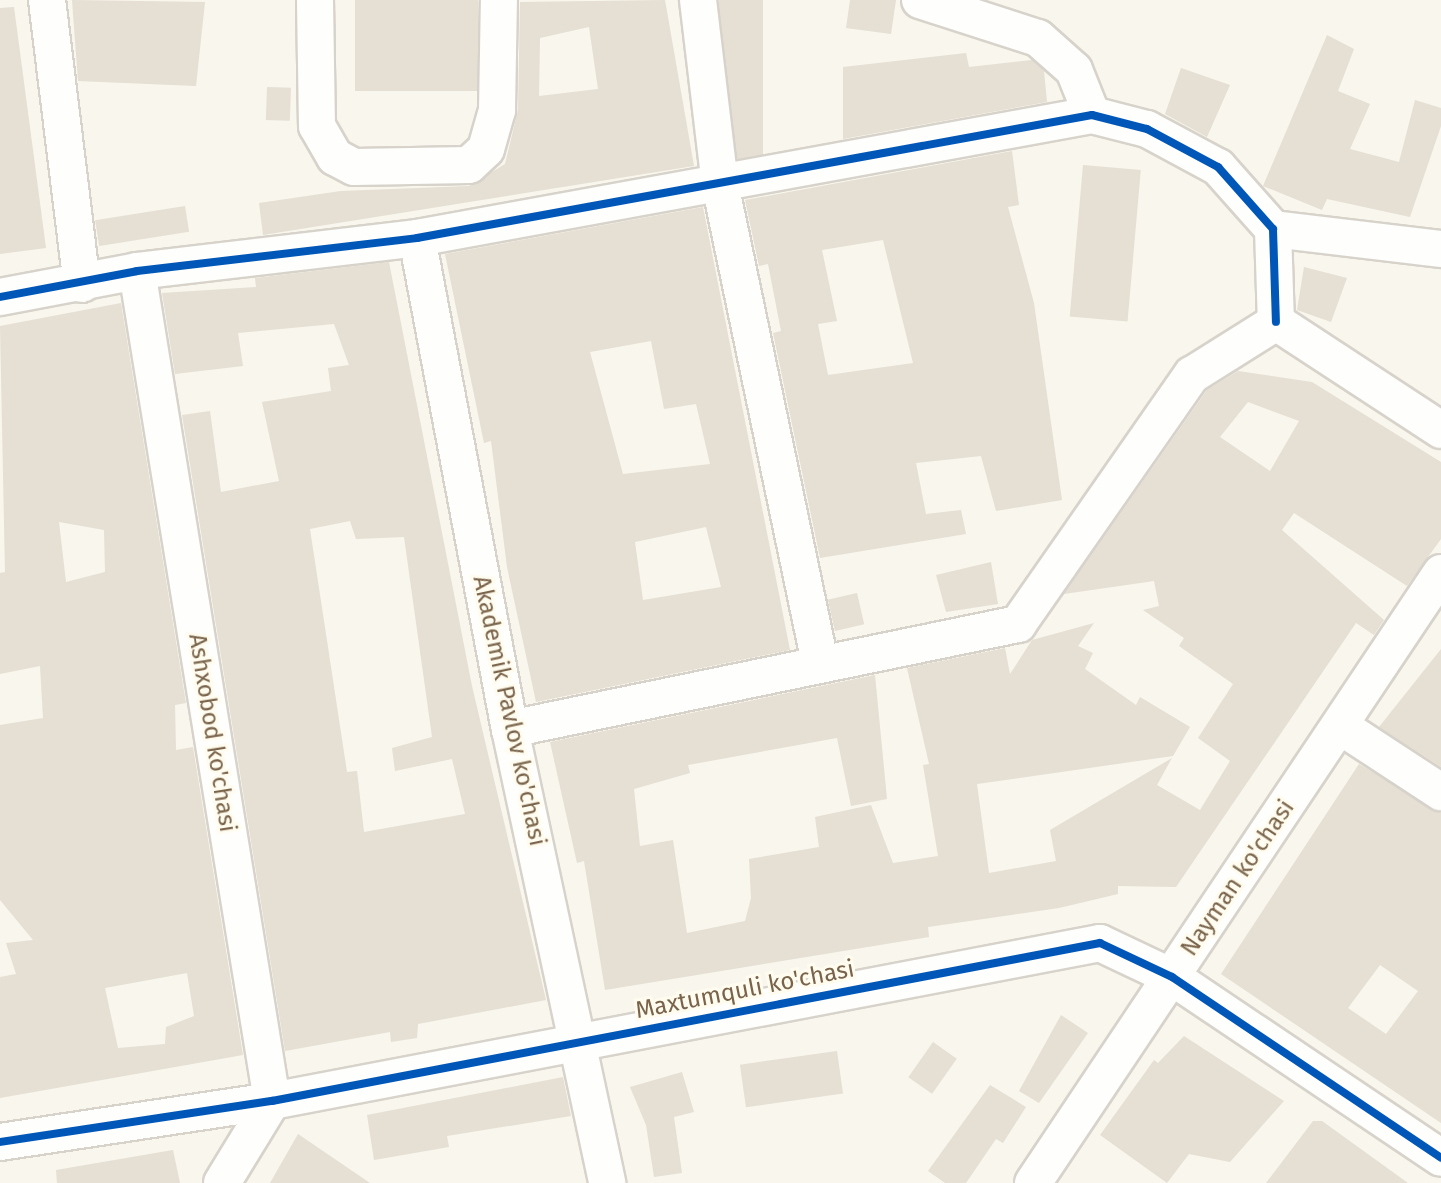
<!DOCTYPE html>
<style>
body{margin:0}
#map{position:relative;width:1441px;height:1183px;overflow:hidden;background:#f8f6ed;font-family:"Fira Sans",sans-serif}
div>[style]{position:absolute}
.building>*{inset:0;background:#e5dfd4;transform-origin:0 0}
.roads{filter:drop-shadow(2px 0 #d7d3cb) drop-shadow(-2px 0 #d7d3cb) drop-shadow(0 2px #d7d3cb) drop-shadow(0 -2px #d7d3cb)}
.minor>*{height:36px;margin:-18px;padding:0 18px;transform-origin:18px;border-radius:18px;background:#fefefc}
.cycleway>*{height:8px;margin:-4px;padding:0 4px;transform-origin:4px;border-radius:4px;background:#0057b8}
span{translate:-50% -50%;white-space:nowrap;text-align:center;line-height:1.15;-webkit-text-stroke:6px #fffcef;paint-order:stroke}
.street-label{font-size:24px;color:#79634a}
</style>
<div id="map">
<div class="building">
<div style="clip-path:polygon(72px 0,205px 2px,196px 86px,78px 81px)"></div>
<div style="left:355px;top:0;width:123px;height:91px"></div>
<div style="clip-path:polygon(evenodd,665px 0,694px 166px,263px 235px,259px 203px,341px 191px,469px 186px,505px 164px,518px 110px,520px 2px,665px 0,589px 27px,598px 89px,539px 96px,540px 38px,589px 27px)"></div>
<div style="left:719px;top:0;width:44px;height:159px"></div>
<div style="clip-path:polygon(850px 0,896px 0,891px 34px,846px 28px)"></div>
<div style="clip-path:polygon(14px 7px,46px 248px,0 254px,0 8px)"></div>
<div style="clip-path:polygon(1327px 35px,1354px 49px,1338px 91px,1370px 104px,1350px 149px,1399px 162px,1415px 100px,1441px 108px,1441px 126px,1410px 217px,1327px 199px,1322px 210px,1263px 186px)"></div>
<div style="clip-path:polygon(966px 53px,969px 67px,1032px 60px,1044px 71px,1047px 102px,843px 139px,843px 67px)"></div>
<div style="clip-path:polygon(1181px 68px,1230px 85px,1207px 137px,1165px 114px)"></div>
<div style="left:267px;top:87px;width:24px;height:33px;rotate:2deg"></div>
<div style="clip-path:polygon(evenodd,1012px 151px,1019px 205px,1008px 207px,1034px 303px,1062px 500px,996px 511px,981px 456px,916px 463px,926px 514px,961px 510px,966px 534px,820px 558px,773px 333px,781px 331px,768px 264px,759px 266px,745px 200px,1012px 151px,883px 240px,913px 363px,828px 375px,818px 324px,837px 321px,822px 250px,883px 240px)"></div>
<div style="left:1083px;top:165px;width:58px;height:152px;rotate:5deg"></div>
<div style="left:185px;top:206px;width:26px;height:91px;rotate:81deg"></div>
<div style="clip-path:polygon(evenodd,703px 207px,790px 650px,536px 702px,507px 567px,491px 441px,484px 443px,445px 254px,703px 207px,651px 341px,664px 409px,696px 404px,710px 464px,623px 474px,590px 352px,651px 341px,703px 207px,706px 527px,721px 587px,643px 600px,635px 542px,706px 527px)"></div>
<div style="clip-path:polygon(evenodd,389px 262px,472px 686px,546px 1000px,418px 1024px,417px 1038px,391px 1042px,390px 1032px,285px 1051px,182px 415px,210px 411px,221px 492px,279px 481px,262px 402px,331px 391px,328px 368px,349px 365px,334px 324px,238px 333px,243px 366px,175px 374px,162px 293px,256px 287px,255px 278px,389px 262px,350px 521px,356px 539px,404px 537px,432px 737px,392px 748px,395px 771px,452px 759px,465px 814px,364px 832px,357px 771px,347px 772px,310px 529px,350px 521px)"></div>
<div style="clip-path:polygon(1304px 267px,1347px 278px,1331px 322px,1297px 310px)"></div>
<div style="clip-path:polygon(evenodd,121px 303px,186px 703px,175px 705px,176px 750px,193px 747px,243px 1055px,0 1098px,0 977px,16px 974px,6px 943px,33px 940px,0 900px,0 725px,43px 718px,40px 666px,0 674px,0 573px,5px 572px,0 326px,121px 303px,59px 522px,104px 530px,105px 572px,66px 582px,59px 522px,121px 303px,187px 973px,194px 1016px,166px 1027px,165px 1044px,118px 1048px,105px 988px,187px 973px)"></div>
<div style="clip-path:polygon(evenodd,1238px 371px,1312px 382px,1441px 462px,1441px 539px,1407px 586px,1294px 513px,1282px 530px,1384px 620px,1374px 635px,1356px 623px,1176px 887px,1118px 886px,1118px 894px,1059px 908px,928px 927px,929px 937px,605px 990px,584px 861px,577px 863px,550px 742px,875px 675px,887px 799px,851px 806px,837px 738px,688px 765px,690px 773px,634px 789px,640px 846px,673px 840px,687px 933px,745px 921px,751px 898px,749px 859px,819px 847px,815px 817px,871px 805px,893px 863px,938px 856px,923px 765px,929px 764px,907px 668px,1005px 648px,1010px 674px,1032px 640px,1094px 623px,1078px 646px,1093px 653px,1085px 669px,1136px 705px,1140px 697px,1190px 727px,1173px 756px,977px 784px,989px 873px,1056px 861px,1050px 830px,1172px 758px,1157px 785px,1200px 810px,1230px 761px,1198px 738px,1233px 684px,1179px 646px,1184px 638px,1143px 610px,1159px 606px,1154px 581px,1064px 594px,1207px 390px,1238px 371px,1248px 402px,1299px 421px,1270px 471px,1220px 437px,1248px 402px)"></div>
<div style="clip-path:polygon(991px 562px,998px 604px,946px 612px,936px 575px)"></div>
<div style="left:857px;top:593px;width:32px;height:30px;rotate:77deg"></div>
<div style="clip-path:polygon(1441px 649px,1441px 767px,1379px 727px)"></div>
<div style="clip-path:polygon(evenodd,1359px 764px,1441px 813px,1441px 1123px,1221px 974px,1359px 764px,1380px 965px,1418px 991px,1386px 1034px,1348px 1008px,1380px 965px)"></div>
<div style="clip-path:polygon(1061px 1015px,1088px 1033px,1039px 1103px,1019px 1091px)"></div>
<div style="clip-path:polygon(1184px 1036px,1284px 1101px,1230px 1162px,1189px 1154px,1167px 1183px,1100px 1135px,1154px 1060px,1158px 1063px)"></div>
<div style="left:933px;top:1042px;width:29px;height:43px;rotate:35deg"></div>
<div style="left:837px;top:1051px;width:43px;height:98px;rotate:82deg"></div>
<div style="clip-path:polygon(682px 1072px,694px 1112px,674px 1117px,682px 1173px,654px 1177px,646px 1125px,630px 1087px)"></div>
<div style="clip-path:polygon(563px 1077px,571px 1116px,447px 1136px,449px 1147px,374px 1160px,367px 1115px)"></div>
<div style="clip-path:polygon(990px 1085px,1026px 1107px,1003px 1143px,996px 1139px,966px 1183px,945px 1183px,928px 1171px)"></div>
<div style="clip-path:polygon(1313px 1121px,1322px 1121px,1408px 1183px,1266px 1183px)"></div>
<div style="clip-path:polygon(298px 1134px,323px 1151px,370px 1183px,270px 1183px)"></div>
<div style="clip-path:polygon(173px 1150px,180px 1183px,57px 1183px,56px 1170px)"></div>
</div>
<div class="roads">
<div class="minor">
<div style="left:47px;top:0;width:286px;rotate:83deg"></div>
<div style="left:315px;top:0;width:126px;rotate:89.1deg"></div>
<div style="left:317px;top:126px;width:36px;rotate:60deg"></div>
<div style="left:335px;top:157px;width:21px;rotate:28deg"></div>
<div style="left:354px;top:167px;width:115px;rotate:-1deg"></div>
<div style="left:469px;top:165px;width:23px;rotate:-43deg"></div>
<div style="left:486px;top:149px;width:41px;rotate:-74.2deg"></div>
<div style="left:497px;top:110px;width:110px;rotate:-89deg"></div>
<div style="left:698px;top:0;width:185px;rotate:83.2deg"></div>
<div style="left:720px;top:184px;width:488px;rotate:78.2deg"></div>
<div style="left:920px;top:0;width:124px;rotate:17.9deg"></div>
<div style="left:1038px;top:38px;width:48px;rotate:41.6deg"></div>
<div style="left:1074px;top:70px;width:48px;rotate:68.2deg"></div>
<div style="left:1273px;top:229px;width:169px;rotate:6.8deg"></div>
<div style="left:417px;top:238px;width:500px;rotate:79.3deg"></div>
<div style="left:510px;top:729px;width:464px;rotate:77.9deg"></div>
<div style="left:137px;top:271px;width:841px;rotate:80.76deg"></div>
<div style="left:272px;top:1101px;width:96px;rotate:121.4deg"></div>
<div style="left:0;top:297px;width:139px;rotate:-10.7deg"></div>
<div style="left:137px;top:271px;width:282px;rotate:-6.7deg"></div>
<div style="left:417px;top:238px;width:686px;rotate:-10.33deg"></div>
<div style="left:1092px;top:115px;width:57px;rotate:14.3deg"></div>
<div style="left:1147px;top:129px;width:81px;rotate:28.2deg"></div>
<div style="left:1218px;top:167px;width:83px;rotate:48.4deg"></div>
<div style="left:1273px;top:229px;width:93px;rotate:88.2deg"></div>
<div style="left:1276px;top:322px;width:197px;rotate:33.2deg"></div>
<div style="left:1340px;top:726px;width:121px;rotate:33.2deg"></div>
<div style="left:510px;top:729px;width:519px;rotate:-11.68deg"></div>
<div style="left:1018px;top:624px;width:304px;rotate:-55.1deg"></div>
<div style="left:1192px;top:375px;width:99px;rotate:-32.2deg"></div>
<div style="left:0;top:1142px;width:275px;rotate:-8.6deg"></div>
<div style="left:272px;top:1101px;width:843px;rotate:-10.8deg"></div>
<div style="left:1100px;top:943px;width:80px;rotate:25.3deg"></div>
<div style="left:1172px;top:977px;width:324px;rotate:33.9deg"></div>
<div style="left:1033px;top:1183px;width:734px;rotate:-56.22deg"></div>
</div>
</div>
<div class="cycleway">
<div style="left:0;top:297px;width:139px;rotate:-10.7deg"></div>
<div style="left:137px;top:271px;width:282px;rotate:-6.7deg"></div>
<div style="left:417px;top:238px;width:686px;rotate:-10.33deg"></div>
<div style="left:1092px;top:115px;width:57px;rotate:14.3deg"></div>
<div style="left:1147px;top:129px;width:81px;rotate:28.2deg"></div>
<div style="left:1218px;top:167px;width:83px;rotate:48.4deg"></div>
<div style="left:1273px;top:229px;width:93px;rotate:88.2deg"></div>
<div style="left:0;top:1142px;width:275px;rotate:-8.6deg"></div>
<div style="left:272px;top:1101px;width:843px;rotate:-10.8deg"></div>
<div style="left:1100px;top:943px;width:80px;rotate:25.3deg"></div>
<div style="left:1172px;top:977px;width:324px;rotate:33.9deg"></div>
</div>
<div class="street-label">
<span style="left:509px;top:711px;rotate:78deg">Akademik Pavlov ko'chasi</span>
<span style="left:212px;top:733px;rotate:81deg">Ashxobod ko'chasi</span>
<span style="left:1238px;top:878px;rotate:-56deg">Nayman ko'chasi</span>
<span style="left:745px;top:990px;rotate:-11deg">Maxtumquli ko'chasi</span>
</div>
</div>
